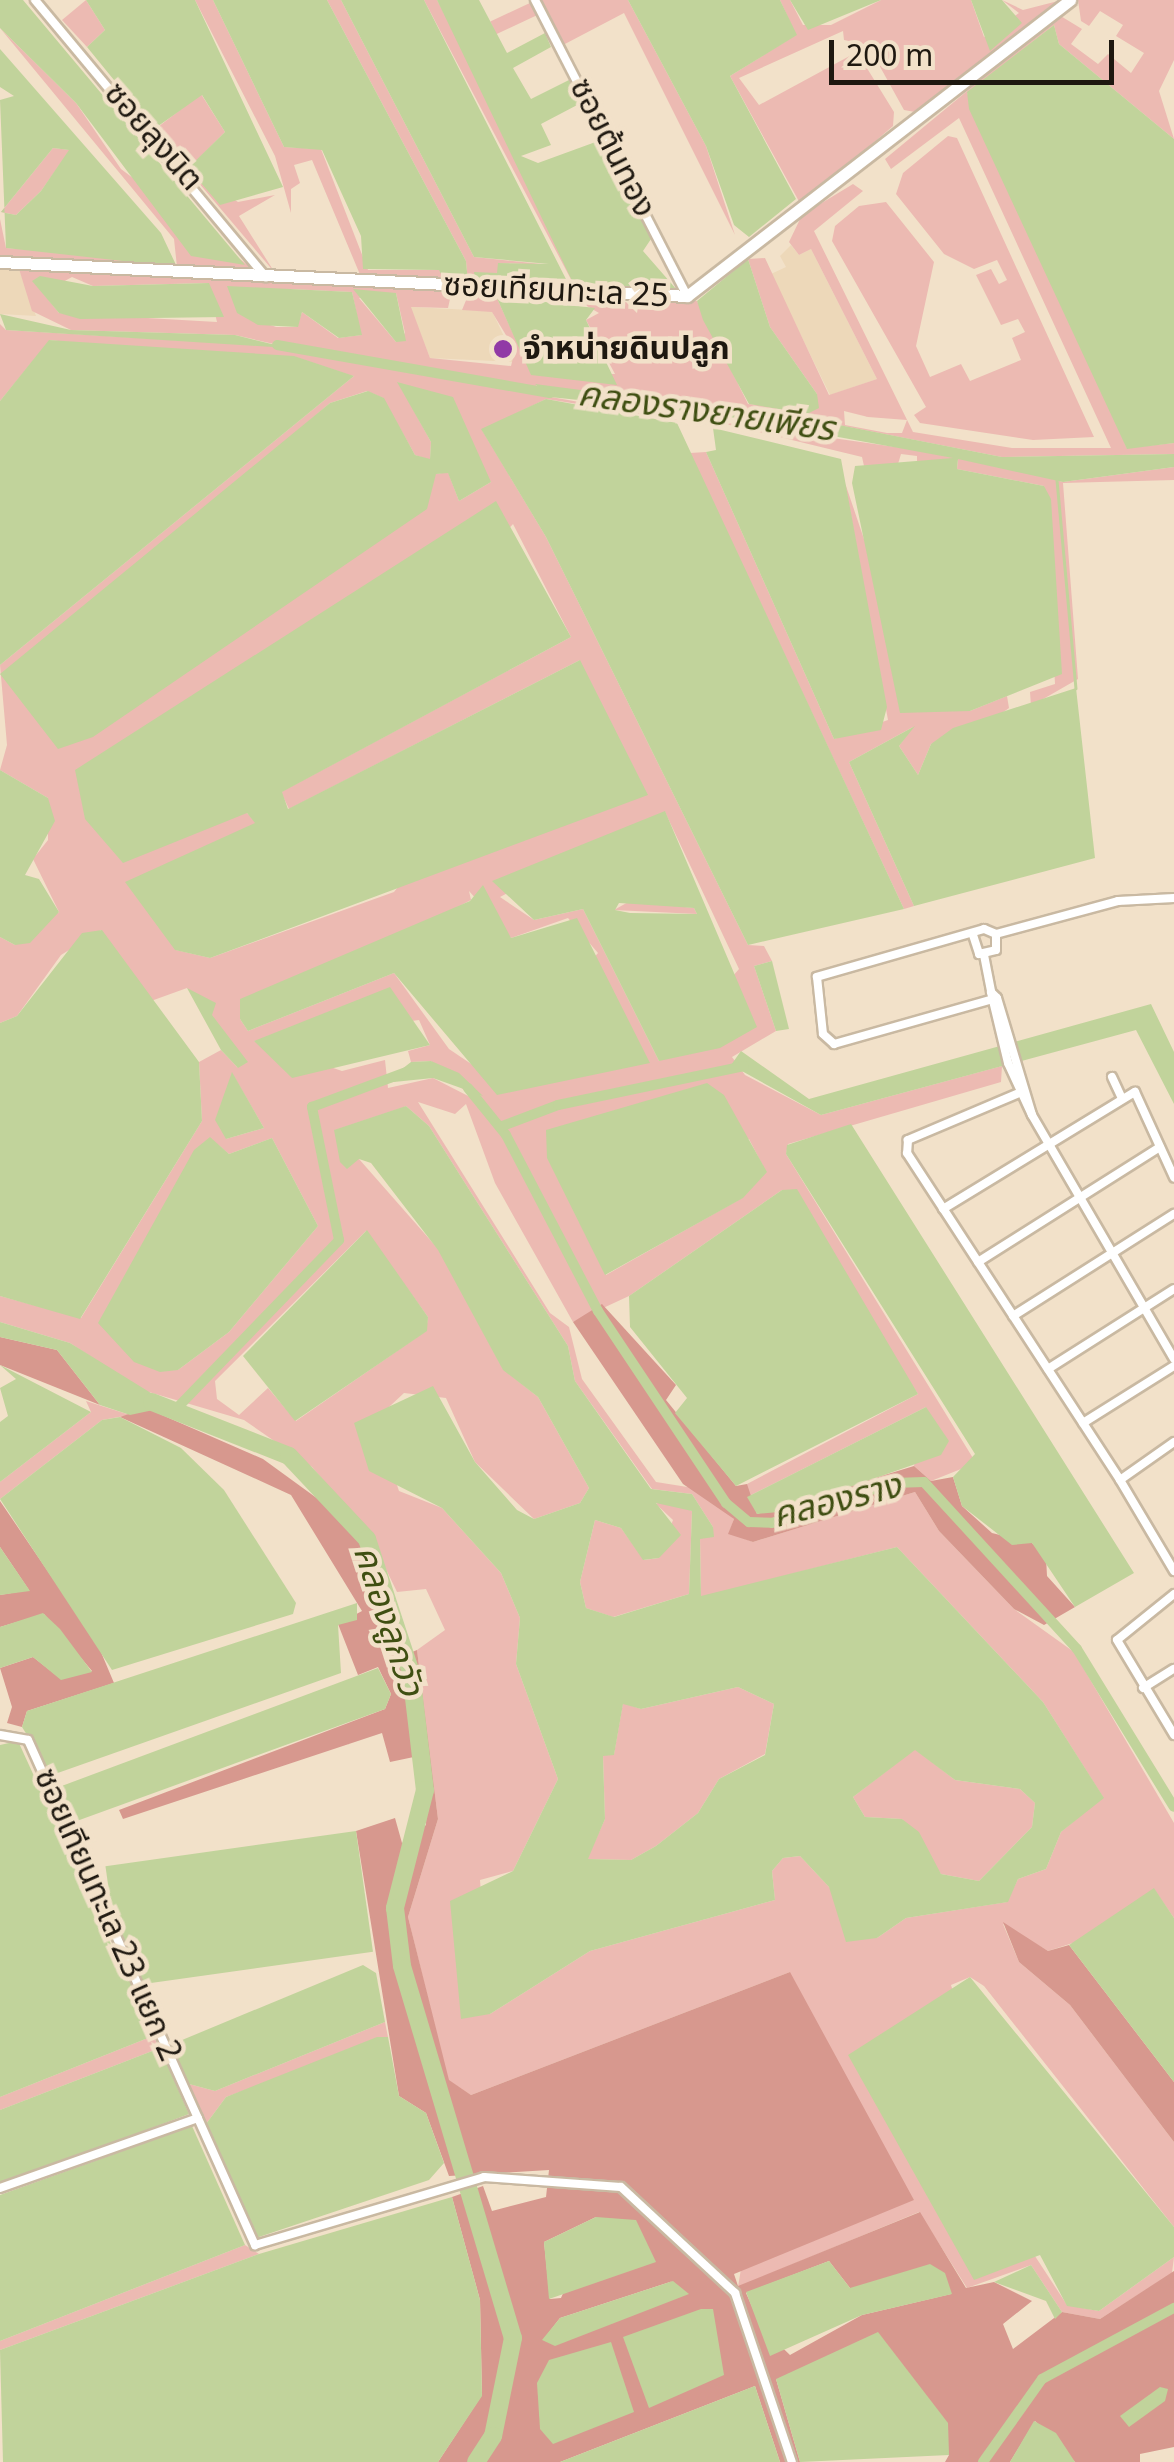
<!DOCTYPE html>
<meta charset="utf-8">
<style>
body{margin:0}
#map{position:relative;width:1174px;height:2462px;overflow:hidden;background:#f2e1c9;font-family:Georgia,"Noto Sans Thai",serif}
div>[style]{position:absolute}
.built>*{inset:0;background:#edd8b9}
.green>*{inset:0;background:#ecbab2;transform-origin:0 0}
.forest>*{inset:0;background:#d7988e}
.water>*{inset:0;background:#c1d39b;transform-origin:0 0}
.stream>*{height:2.5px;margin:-1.25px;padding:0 1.25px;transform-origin:1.25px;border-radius:1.25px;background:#c1d39b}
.canal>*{height:10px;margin:-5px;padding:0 5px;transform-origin:5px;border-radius:5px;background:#c1d39b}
.river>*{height:18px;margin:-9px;padding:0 9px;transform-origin:9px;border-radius:9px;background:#c1d39b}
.roads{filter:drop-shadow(2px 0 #c9b9a2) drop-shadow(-2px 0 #c9b9a2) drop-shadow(0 2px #c9b9a2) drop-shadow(0 -2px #c9b9a2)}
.street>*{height:8px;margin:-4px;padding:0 4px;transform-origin:4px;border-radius:4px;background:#fff}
.secondary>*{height:11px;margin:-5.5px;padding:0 5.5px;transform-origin:5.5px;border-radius:5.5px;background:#fff}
.dots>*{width:28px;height:28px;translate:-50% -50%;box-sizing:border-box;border:5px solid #f2e1c9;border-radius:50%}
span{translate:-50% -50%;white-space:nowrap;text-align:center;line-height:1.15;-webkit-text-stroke:9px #f2e1c9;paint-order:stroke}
.street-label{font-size:32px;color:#1e1810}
.poi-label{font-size:32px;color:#1e1810;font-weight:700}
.left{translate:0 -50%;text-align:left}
.water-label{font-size:35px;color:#3f4f12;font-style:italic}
.scale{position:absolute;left:829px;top:40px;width:285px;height:45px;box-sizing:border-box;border:5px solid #1e1810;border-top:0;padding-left:12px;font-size:30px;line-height:35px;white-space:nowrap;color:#1e1810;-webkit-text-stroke:8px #f2e1c9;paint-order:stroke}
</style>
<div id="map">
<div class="built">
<div style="clip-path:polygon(791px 245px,799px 255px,811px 249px,877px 379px,830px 395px,771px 274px,786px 267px,780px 256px)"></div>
<div style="clip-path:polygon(0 268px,19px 269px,36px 316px,0 314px)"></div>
<div style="clip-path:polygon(410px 307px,492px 311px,516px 362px,430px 358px)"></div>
</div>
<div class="green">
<div style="clip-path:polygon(86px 0,105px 30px,87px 47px,62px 20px)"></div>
<div style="clip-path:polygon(195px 0,213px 0,284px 147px,321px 149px,368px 270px,440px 270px,444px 280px,361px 277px,312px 160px,294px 165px,300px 183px,291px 189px,291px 213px,275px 156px)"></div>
<div style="clip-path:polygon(327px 0,341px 0,474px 257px,550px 265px,499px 263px,498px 273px,468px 282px,466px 261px)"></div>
<div style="clip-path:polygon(424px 0,437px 0,499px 115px,575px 287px)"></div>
<div style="clip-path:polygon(540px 0,628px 0,706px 146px,735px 235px,624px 13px,563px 45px)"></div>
<div style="clip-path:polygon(780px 0,790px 0,803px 25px,831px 25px,881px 0,971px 0,984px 37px,1019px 13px,1002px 0,1023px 10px,1062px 0,915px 112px,904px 110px,868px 45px,844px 40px,843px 31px,739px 78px,759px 105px,857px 52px,894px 112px,893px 126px,801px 205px,730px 76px,796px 35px)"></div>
<div style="clip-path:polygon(evenodd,1078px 0,1174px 0,1174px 60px,1159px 91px,1174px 139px,1059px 44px,1054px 25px,967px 93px,1127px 448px,1174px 443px,1174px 454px,1002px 457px,823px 422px,536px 385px,551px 397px,686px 421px,546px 399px,482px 430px,546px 537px,748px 945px,764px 946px,772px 961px,754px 966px,776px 1031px,732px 1057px,745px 1075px,821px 1115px,1002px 1066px,1001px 1082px,788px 1144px,786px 1154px,976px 1463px,931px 1481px,914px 1466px,926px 1407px,747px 1497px,747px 1484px,918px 1394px,782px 1190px,629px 1296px,573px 1322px,495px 1183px,466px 1104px,455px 1114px,418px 1102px,550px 1313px,569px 1327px,582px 1379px,656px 1482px,700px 1489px,734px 1519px,729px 1533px,753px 1542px,915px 1492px,939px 1531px,1014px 1609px,1074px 1652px,1174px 1823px,1174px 1918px,1154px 1889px,1082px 1940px,1048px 1951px,1003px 1924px,1019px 1962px,1070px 2005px,1174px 2142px,1174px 2227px,984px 1986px,970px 1977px,951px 1985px,1033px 2253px,1067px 2305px,1099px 2311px,1174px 2257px,1172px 2273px,1100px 2319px,1062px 2312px,1031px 2265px,967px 2288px,919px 2212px,738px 2287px,790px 1972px,471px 2095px,448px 2080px,408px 1917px,438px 1819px,417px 1650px,445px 1630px,426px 1589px,397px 1592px,369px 1534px,312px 1467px,244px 1420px,142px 1390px,70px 1343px,0 1322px,0 1296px,81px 1318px,202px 1121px,199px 1062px,221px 1050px,238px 1068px,204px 1004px,187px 988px,151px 1001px,101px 930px,61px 955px,17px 1016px,0 1023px,0 937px,15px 945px,59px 912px,33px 859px,48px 840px,48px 798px,0 770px,7px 745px,0 665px,354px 376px,50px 340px,0 401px,0 324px,6px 330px,287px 347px,235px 335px,71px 330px,32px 311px,19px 269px,452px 290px,448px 308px,411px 307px,430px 358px,511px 366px,515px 350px,492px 312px,462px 310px,469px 293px,496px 296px,532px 375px,615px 374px,586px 320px,599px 313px,573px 298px,626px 302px,637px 313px,639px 301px,697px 301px,748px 404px,802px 409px,817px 394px,770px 327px,748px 259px,765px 258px,829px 395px,877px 379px,811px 249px,799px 255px,789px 242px,802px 215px,853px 184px,863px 191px,814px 231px,913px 432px,1012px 448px,1111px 448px,959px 118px,891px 169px,885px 159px,1059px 15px,1082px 29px,1071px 44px,1098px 64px,1108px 54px,1131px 73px,1144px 53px,1116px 36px,1123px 25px,1100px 11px,1089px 26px,1081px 21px,1078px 0,72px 277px,93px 286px,208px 283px,217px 322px,59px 313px,43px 293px,72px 277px,1078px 0,290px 289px,352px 292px,361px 335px,338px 338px,302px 312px,297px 327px,276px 327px,238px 313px,234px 301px,290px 289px,1078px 0,396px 293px,405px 333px,396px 342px,359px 298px,396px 293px,1078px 0,398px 382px,491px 482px,459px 501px,448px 472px,436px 474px,153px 554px,330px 403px,367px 391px,383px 398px,415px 455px,430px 460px,431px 442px,398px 382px,1078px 0,844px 411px,868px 417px,907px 420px,902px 433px,887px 433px,845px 425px,844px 411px,1078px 0,513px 524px,571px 637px,281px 792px,289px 809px,580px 660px,394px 892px,210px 958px,176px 950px,256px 823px,247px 813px,513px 524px,1078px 0,665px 812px,739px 969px,659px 1061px,583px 909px,534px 920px,500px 897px,665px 812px,1078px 0,469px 891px,511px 938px,568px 918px,598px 953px,489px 1076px,449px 1049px,394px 973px,248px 1031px,240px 1019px,471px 900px,469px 891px,1078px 0,419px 1020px,430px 1045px,408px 1051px,411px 1062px,431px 1061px,474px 1099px,433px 1078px,388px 1088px,385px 1060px,342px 1071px,254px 1041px,419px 1020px,1078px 0,232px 1073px,264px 1128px,226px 1139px,232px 1073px,1078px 0,406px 1106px,429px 1126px,568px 1346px,575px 1381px,652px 1489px,692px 1494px,713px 1527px,700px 1538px,701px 1597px,897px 1547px,1043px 1702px,1103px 1797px,1061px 1832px,1046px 1869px,1018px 1879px,1007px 1902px,906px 1918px,877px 1938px,800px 1856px,783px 1858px,772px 1871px,775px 1900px,590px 1951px,490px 2014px,480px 1880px,513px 1871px,558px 1779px,516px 1664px,520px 1618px,501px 1573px,442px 1508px,399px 1491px,375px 1420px,404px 1393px,446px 1398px,475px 1462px,534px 1519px,580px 1503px,589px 1488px,538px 1397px,503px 1369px,439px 1250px,359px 1159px,384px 1117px,406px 1106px,1078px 0,210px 1138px,229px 1154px,272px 1138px,318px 1226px,229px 1332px,178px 1370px,210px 1138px,1078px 0,749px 1139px,766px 1172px,742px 1198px,606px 1275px,548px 1158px,749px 1139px,1078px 0,366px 1231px,428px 1317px,426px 1331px,296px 1421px,268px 1388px,239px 1415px,217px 1399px,215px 1381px,366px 1231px)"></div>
<div style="left:532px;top:2px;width:14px;height:46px;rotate:65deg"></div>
<div style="clip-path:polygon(0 28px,76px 103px,121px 169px,253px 269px,177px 267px,174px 239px)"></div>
<div style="clip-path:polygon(201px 94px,225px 132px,188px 169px,238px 202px,275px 195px,239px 216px,275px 273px,154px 130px)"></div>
<div style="clip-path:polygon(948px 136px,957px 138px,1094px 437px,1033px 440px,920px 423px,914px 415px,926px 407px,832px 241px,835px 226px,859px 206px,886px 202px,934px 262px,916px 346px,930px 377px,961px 364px,970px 381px,1021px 360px,1012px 338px,1025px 332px,1018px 319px,1001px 325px,976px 275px,991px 269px,999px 284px,1007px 280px,997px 260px,974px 269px,944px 254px,896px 194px,903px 173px)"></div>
<div style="clip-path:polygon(53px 148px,70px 150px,41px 191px,16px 215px,1px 212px)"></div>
<div style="clip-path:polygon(0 219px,6px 248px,143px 258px,153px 267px,0 258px)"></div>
<div style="clip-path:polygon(713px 421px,980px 459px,1063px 482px,1174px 467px,1174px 480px,1063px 483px,1078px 679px,1031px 706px,1030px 692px,1055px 684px,1044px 486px,957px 469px,958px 460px,917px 467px,917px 456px,901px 454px,898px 464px,864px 466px,862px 457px)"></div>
<div style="clip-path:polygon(706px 452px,834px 739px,888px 720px,845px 483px,922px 710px,970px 711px,1007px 696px,1009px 708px,992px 720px,931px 744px,918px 775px,899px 746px,913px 727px,849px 762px,914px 906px,904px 909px,690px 453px)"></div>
<div style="clip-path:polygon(630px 901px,694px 908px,697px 914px,614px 910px)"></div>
<div style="clip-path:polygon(86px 1401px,130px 1415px,102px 1420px,0 1499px,0 1482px,91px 1412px)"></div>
<div style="clip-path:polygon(663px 1500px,692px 1511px,689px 1594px,613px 1617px,586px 1608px,580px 1582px,595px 1520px,621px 1528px,644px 1560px,659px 1558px,673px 1520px,656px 1504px)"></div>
<div style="clip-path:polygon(738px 1687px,774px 1704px,765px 1754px,719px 1779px,698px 1813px,656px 1846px,631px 1860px,587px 1859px,605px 1819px,603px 1755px,614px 1754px,623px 1703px,641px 1709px)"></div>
<div style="clip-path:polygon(915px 1749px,955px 1780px,1020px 1789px,1035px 1803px,1032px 1827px,979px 1881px,941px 1874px,902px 1819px,865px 1817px,853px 1797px)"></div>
<div style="clip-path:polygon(385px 2022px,388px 2037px,226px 2097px,206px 2124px,189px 2084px,215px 2091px)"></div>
<div style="clip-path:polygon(153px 2036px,160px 2048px,0 2110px,0 2097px)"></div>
<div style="clip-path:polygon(245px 2245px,259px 2254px,0 2350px,0 2341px)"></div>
</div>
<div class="forest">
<div style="clip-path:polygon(602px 1304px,676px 1385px,666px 1400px,736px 1486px,747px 1484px,757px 1514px,914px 1466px,931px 1481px,953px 1477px,962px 1506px,992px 1533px,1032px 1543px,1046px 1557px,1047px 1576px,1075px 1607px,1044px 1625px,1014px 1609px,939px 1531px,915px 1492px,753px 1542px,728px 1534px,734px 1519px,683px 1484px,573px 1322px)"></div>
<div style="clip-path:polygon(0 1337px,57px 1350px,100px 1405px,0 1365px)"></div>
<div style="clip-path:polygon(evenodd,146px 1408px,263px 1459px,329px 1507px,363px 1545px,400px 1657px,417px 1650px,438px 1819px,408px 1917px,449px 2080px,471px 2095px,790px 1972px,914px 2200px,734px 2274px,738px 2286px,920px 2212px,966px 2288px,994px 2282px,1032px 2301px,1003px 2324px,1013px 2349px,1062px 2312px,1100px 2319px,1174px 2271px,1174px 2447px,1140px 2454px,1140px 2462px,1075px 2462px,1035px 2421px,1010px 2462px,945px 2462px,949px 2455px,776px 2379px,800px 2462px,780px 2462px,755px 2386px,560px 2462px,438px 2462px,482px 2395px,480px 2300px,452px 2197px,483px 2186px,492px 2211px,546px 2197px,549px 2170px,449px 2176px,426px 2113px,399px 2096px,356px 1831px,395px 1818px,402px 1843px,426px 1825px,428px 1754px,390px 1762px,382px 1733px,123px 1819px,119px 1810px,385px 1709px,391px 1694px,378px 1667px,358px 1675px,338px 1624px,362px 1611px,291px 1495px,120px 1417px,146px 1408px,596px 2217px,561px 2298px,550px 2299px,544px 2242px,596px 2217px,146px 1408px,829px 2261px,850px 2288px,951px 2294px,862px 2315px,790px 2355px,761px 2327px,746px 2293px,829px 2261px,146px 1408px,673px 2281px,543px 2340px,560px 2318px,673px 2281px)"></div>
<div style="clip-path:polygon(0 1501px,98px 1645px,114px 1683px,27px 1711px,22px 1727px,7px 1723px,12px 1707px,0 1668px,33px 1657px,61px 1679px,92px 1671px,44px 1614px,0 1627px,0 1595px,29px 1590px,0 1547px)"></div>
<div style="clip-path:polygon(1003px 1922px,1048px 1951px,1069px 1945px,1174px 2082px,1174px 2142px,1070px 2005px,1019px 1962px)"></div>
</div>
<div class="water">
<div style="clip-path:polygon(0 0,23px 0,245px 265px,191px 256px,76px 103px,0 28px)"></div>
<div style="clip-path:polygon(86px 0,195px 0,283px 187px,220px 205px,188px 168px,225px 132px,202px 95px,154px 129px,87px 47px,105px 30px)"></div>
<div style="clip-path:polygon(213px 0,327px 0,466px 261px,468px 282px,444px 280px,439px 270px,363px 269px,361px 236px,322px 150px,284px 147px)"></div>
<div style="clip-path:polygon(341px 0,424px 0,569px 285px,475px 282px,474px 272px,497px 273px,498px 263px,549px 264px,474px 257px)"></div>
<div style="clip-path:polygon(437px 0,479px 0,507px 53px,545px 33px,551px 47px,513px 68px,531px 99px,569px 80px,581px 103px,541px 124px,551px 145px,521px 156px,538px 163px,601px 140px,651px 239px,643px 251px,677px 290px,575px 287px)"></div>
<div style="clip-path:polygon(628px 0,780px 0,797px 35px,730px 76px,796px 199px,749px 237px,734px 225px,706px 146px)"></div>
<div style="clip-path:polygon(790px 0,881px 0,808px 30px)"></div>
<div style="clip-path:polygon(971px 0,1002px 0,1022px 23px,990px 51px)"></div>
<div style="clip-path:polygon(1054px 25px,1059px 44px,1174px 139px,1174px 443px,1127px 449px,969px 109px,967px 92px)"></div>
<div style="clip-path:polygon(evenodd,0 49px,161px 233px,177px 267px,6px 248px,0 100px,14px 96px,0 87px,0 49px,53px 148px,69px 150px,41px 191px,16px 215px,1px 212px,53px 148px)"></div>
<div style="clip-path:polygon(748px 259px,770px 327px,817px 394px,819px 408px,807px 414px,749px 404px,703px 320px,697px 301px)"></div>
<div style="clip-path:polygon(40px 276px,93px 286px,209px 283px,224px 317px,80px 319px,59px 313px,32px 281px)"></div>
<div style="clip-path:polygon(227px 286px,352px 292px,362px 335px,339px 338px,302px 312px,298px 327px,258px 325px,237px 313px)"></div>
<div style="clip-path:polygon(353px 289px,396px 293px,406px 341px,396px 342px)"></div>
<div style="clip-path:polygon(496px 296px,595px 308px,586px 320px,617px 385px,531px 375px)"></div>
<div style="clip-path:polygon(0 314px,71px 330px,235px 335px,288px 348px,6px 330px)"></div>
<div style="clip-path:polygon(49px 340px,294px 356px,354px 376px,0 665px,0 401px)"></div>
<div style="clip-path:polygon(397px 382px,453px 397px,491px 482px,459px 501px,448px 473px,436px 474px,427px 509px,93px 737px,58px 749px,0 674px,330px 403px,368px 391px,384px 398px,415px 455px,430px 459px,431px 442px)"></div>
<div style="clip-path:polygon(535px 384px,824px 422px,1002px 457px,1174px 454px,1174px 467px,1063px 482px,958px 459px,957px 469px,1044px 486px,1051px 499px,1062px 674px,970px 711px,900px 713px,852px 483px,855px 466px,953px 458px,713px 414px,550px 397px)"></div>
<div style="clip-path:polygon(546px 399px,677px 423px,904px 909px,748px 945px,546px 537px,481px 429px)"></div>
<div style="clip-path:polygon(713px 428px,841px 459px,887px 707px,881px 730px,834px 739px,706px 452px,716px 450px)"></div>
<div style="clip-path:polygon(496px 501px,571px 637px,282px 792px,288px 809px,580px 660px,648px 795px,210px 958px,175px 950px,125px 882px,255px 823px,247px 813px,123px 863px,85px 819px,75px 770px)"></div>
<div style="clip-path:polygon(1076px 688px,1095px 858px,914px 906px,849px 762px,915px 726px,899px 746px,918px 775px,931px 744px,953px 728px)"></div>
<div style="clip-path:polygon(0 770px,48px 798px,55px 821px,25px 875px,39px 879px,59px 912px,30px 943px,15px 945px,0 937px)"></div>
<div style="clip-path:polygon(evenodd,665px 811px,757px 1027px,720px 1048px,659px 1061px,583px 909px,534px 920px,492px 881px,665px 811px,619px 903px,694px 908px,697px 914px,630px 913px,615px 910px,619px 903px)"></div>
<div style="clip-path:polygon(483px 885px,511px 938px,577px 918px,650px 1063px,497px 1095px,394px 973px,248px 1031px,240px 1019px,240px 999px,470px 901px)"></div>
<div style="clip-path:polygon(102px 930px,199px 1062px,202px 1121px,80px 1319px,0 1296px,0 1023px,17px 1016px,82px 933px)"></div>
<div style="clip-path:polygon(772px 961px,789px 1029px,776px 1031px,754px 966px)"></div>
<div style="clip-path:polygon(390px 987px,430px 1045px,292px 1078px,254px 1041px)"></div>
<div style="clip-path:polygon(187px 988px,216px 1003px,212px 1015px,248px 1062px,238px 1068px,221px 1050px)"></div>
<div style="clip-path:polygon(1151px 1004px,1174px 1052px,1174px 1104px,1136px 1030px,821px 1115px,731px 1065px,741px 1051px,809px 1099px)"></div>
<div style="clip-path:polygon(431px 1061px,459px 1073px,483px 1096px,433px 1078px,384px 1083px,411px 1062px)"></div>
<div style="clip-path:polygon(232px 1072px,264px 1128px,226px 1139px,215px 1120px)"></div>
<div style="clip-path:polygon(707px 1083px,724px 1095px,767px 1172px,743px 1198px,605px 1275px,547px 1158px,546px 1130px)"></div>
<div style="clip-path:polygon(evenodd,406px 1106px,429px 1126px,568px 1346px,575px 1381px,651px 1489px,692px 1494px,713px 1527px,714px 1537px,700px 1539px,701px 1596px,897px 1547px,1043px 1702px,1104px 1798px,1061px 1832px,1046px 1869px,1018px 1879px,1008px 1902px,906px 1918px,877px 1938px,846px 1942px,829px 1887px,800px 1856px,783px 1858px,772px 1871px,775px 1900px,590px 1951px,490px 2014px,461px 2019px,450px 1901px,513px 1871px,558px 1779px,516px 1664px,520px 1618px,501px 1573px,442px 1508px,369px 1471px,354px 1423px,433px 1386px,475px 1462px,517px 1510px,534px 1519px,580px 1503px,589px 1488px,538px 1397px,503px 1370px,438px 1250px,371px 1163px,359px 1159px,347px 1169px,340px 1162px,334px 1130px,406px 1106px,656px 1503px,692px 1511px,689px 1594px,614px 1617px,586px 1608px,580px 1582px,595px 1520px,621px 1528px,643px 1560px,659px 1558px,681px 1535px,656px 1503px,406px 1106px,738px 1687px,774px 1704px,765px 1755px,719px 1779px,698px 1813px,656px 1846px,631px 1860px,588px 1859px,605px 1819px,603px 1756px,614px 1755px,623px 1704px,641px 1709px,738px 1687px,406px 1106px,915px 1750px,955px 1780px,1020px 1789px,1035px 1803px,1032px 1827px,979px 1881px,941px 1874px,919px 1832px,902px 1819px,865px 1817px,853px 1797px,915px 1750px)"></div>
<div style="clip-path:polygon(851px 1124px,1134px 1573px,1075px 1607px,1032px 1543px,1012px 1545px,962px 1506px,953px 1477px,975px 1454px,786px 1154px,787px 1145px)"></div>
<div style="clip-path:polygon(210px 1137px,229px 1154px,272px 1138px,318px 1226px,229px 1332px,178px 1370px,160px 1372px,134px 1362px,98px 1323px,194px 1150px)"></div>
<div style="clip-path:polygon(797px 1189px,918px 1394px,736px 1486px,675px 1413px,687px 1398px,630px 1327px,629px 1296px,782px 1190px)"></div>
<div style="clip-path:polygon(367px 1230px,428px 1317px,427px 1331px,295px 1421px,243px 1356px)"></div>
<div style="clip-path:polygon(0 1322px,70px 1343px,172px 1406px,130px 1415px,100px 1405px,57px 1350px,0 1337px)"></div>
<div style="clip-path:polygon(0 1365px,91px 1412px,0 1482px,0 1422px,8px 1416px,0 1388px,16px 1379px)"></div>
<div style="clip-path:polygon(926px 1407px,949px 1441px,941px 1455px,779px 1512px,757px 1514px,747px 1497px)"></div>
<div style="clip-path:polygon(120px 1417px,181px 1448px,224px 1490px,296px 1603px,293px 1614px,112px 1670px,0 1499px,102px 1420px)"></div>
<div style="clip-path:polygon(0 1547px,30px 1591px,0 1595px)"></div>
<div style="clip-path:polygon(357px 1603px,357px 1620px,338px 1625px,341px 1673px,52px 1775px,22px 1727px,27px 1711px)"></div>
<div style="clip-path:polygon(43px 1613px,60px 1629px,92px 1672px,61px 1680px,33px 1657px,0 1668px,0 1627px)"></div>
<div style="clip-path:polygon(378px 1668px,391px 1694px,385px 1709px,74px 1822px,59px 1787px)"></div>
<div style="clip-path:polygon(18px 1741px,153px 2036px,0 2097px,0 1745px)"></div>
<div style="left:356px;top:1831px;width:122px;height:253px;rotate:82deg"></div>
<div style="clip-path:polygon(1154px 1888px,1174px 1918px,1174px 2082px,1069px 1945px)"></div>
<div style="clip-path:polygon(363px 1965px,376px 1973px,385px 2022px,215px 2091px,189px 2084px,170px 2045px)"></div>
<div style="clip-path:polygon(970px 1977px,1174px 2227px,1174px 2257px,1099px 2311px,1067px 2306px,1040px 2255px,974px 2280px,848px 2055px)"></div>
<div style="clip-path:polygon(377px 2037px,388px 2037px,399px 2096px,426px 2113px,444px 2163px,429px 2180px,256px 2238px,206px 2124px,226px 2097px)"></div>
<div style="clip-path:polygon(160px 2048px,189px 2114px,0 2185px,0 2110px)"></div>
<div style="clip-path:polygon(192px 2126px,245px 2245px,0 2341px,0 2195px)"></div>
<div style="clip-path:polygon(452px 2197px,480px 2300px,482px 2396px,438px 2462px,3px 2462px,0 2350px,259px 2254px)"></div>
<div style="clip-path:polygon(596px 2217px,636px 2220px,656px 2262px,549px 2299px,544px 2242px)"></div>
<div style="clip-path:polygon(829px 2261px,850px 2288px,930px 2264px,945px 2273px,952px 2294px,862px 2315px,770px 2356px,746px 2292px)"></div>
<div style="clip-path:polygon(1031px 2265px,1062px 2312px,1055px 2319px,1046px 2301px,994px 2282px)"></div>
<div style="clip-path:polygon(673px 2281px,689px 2294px,555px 2346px,542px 2340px,560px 2318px)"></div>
<div style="clip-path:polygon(701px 2309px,713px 2309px,724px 2375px,649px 2408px,623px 2337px)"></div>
<div style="clip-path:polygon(878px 2332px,948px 2423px,949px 2455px,800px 2462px,776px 2379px)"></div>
<div style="clip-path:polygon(611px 2342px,634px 2412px,553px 2444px,540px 2429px,537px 2383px,549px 2360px)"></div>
<div style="clip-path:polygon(755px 2386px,780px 2462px,560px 2462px)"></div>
<div style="clip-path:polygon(1160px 2387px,1168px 2389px,1165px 2401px,1129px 2427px,1120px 2416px)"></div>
<div style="clip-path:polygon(1034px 2421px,1056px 2433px,1075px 2462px,1010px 2462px)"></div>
</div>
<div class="stream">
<div style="left:1057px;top:480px;width:209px;rotate:84.8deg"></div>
</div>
<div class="canal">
<div style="left:277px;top:345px;width:277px;rotate:10deg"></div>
<div style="left:468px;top:1088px;width:60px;rotate:51deg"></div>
<div style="left:506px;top:1135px;width:199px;rotate:62.4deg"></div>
<div style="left:598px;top:1311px;width:231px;rotate:56.3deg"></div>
<div style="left:726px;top:1503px;width:30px;rotate:40deg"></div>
<div style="left:749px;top:1522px;width:23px;rotate:2deg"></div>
<div style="left:772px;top:1523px;width:127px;rotate:-18.3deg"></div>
<div style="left:893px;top:1483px;width:31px;rotate:-2deg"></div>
<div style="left:924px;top:1482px;width:226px;rotate:47.5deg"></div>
<div style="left:1077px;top:1649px;width:185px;rotate:58.5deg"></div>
<div style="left:500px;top:1127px;width:62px;rotate:-20.8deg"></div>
<div style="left:558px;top:1105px;width:190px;rotate:-11.8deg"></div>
<div style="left:178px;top:1407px;width:232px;rotate:-46deg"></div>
<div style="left:339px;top:1240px;width:136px;rotate:-101.5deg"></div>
<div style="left:312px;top:1107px;width:100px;rotate:-20.4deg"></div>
<div style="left:983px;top:2462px;width:102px;rotate:-54.6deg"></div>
<div style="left:1042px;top:2379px;width:150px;rotate:-28.3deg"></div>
</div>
<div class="river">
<div style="left:152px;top:1402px;width:147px;rotate:21.5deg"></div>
<div style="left:289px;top:1456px;width:114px;rotate:46.8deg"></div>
<div style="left:367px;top:1539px;width:141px;rotate:71.8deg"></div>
<div style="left:411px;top:1673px;width:118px;rotate:83.2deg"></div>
<div style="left:425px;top:1790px;width:122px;rotate:104.3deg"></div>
<div style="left:395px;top:1908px;width:58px;rotate:83.1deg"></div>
<div style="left:402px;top:1966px;width:388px;rotate:73.4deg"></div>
<div style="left:513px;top:2338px;width:100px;rotate:101.5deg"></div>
<div style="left:493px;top:2436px;width:31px;rotate:123deg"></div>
</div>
<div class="roads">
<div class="street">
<div style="left:35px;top:0;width:361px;rotate:50.2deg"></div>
<div style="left:535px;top:0;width:333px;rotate:62.8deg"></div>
<div style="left:996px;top:934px;width:126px;rotate:-15.1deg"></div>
<div style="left:1118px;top:901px;width:56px;rotate:-3.1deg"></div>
<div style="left:973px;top:935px;width:20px;rotate:72deg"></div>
<div style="left:979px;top:954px;width:17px;rotate:-13deg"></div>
<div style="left:996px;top:950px;width:16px;rotate:-90deg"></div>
<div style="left:996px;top:934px;width:13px;rotate:-157deg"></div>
<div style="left:984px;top:929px;width:174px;rotate:164deg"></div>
<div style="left:817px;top:977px;width:57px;rotate:84deg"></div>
<div style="left:823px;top:1034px;width:15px;rotate:42deg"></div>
<div style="left:834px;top:1044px;width:169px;rotate:-15.8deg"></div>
<div style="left:984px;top:955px;width:38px;rotate:79deg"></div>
<div style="left:991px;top:992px;width:8px;rotate:45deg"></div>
<div style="left:997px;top:998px;width:122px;rotate:73.3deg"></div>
<div style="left:1032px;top:1115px;width:57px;rotate:-114.8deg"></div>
<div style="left:1008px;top:1063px;width:73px;rotate:-103.5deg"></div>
<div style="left:1112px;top:1077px;width:23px;rotate:65deg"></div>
<div style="left:1019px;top:1093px;width:121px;rotate:157.1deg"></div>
<div style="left:908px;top:1140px;width:13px;rotate:94deg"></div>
<div style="left:907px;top:1153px;width:390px;rotate:56.9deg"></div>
<div style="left:1032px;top:1115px;width:282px;rotate:59.8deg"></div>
<div style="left:943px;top:1209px;width:225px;rotate:-31.4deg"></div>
<div style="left:1135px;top:1092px;width:94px;rotate:65.4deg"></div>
<div style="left:978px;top:1262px;width:215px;rotate:-32.3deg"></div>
<div style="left:1013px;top:1316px;width:191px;rotate:-32.4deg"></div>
<div style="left:1048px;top:1369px;width:149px;rotate:-32.4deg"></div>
<div style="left:1083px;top:1423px;width:107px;rotate:-32.1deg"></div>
<div style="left:1174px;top:1442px;width:66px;rotate:144.9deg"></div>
<div style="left:1120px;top:1480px;width:106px;rotate:59.3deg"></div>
<div style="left:1174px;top:1594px;width:73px;rotate:141.1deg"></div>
<div style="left:1117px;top:1640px;width:111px;rotate:59deg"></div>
<div style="left:1143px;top:1688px;width:36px;rotate:-32deg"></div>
<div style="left:0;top:1735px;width:28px;rotate:10deg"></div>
<div style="left:28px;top:1740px;width:554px;rotate:65.8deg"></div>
<div style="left:255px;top:2245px;width:239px;rotate:-16.5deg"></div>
<div style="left:484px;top:2177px;width:137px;rotate:4.2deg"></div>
<div style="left:621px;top:2187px;width:156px;rotate:42.9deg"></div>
<div style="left:735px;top:2293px;width:178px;rotate:71.4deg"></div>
<div style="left:0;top:2188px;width:210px;rotate:-19.5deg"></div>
</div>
<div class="secondary">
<div style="left:0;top:262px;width:688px;rotate:2.83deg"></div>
<div style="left:687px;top:296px;width:484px;rotate:-37.7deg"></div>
</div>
</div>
<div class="dots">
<div style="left:503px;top:349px;background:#913aa6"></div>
</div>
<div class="street-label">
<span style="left:153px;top:137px;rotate:49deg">ซอยลุงนิต</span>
<span style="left:612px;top:148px;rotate:63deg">ซอยต้นทอง</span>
<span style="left:556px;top:291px;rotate:3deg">ซอยเทียนทะเล 25</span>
<span style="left:107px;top:1915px;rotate:66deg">ซอยเทียนทะเล 23 แยก 2</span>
</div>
<div class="poi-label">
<span class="left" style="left:523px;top:349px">จำหน่ายดินปลูก</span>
</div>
<div class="water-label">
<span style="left:706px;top:413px;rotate:8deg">คลองรางยายเพียร</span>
<span style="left:837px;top:1502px;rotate:-14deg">คลองราง</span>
<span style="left:387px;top:1621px;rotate:72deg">คลองลูกวัว</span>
</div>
<div class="scale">200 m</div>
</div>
